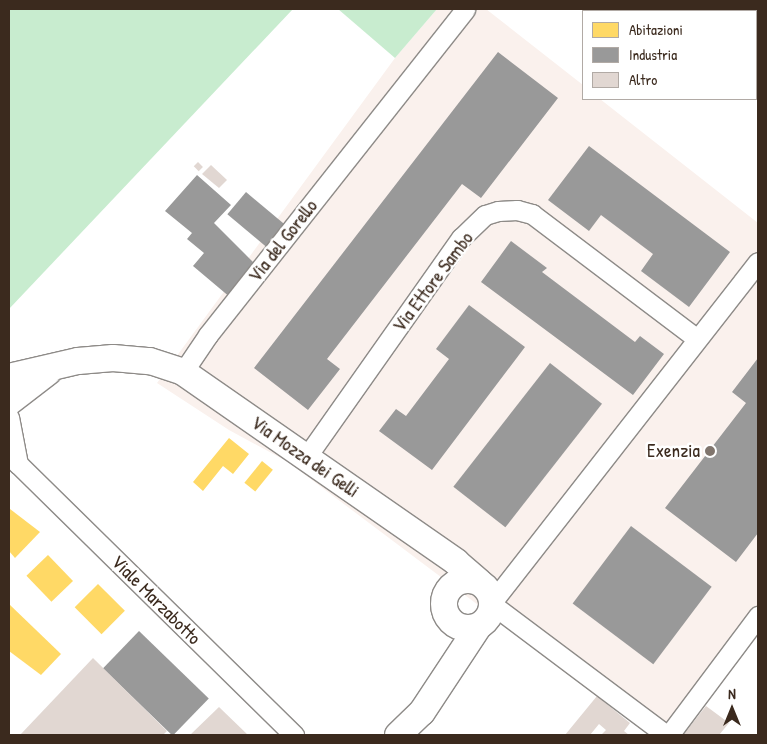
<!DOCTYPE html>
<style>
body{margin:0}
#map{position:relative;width:767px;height:744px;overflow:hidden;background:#fff;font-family:"Patrick Hand",sans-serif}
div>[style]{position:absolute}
.built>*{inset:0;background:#faf1ed}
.green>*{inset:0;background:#c8eccf}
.homes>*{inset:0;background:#ffd966;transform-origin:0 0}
.industry>*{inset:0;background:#999;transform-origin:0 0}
.building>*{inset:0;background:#e1d7d2;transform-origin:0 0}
.roads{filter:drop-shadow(1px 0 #8e8b88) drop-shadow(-1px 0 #8e8b88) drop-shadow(0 1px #8e8b88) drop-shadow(0 -1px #8e8b88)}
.street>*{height:19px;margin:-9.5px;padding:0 9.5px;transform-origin:9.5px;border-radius:9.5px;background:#fff}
.secondary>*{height:26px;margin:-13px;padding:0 13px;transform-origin:13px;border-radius:13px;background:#fff}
.secondary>.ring{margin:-13px;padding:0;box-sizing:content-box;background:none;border:26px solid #fff;border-radius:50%}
.dots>*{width:14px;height:14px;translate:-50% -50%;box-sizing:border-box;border:2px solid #fff;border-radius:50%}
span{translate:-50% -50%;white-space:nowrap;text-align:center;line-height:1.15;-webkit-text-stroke:5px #fff;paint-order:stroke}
.street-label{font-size:19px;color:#3b2a1e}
.poi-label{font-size:19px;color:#3b2a1e}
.right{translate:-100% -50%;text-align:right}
.frame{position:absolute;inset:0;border:10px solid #3b2a1e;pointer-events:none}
.legend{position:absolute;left:582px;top:10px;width:175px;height:90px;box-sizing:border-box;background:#fff;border:1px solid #b1aaa5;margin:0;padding:6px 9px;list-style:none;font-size:15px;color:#3b2a1e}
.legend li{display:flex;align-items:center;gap:10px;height:25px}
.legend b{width:25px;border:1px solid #b1aaa5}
.north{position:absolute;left:707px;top:684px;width:50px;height:50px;-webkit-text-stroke:4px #fff;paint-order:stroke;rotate:0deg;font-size:14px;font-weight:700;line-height:20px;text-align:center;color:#3b2a1e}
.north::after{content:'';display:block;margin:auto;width:18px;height:22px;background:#3b2a1e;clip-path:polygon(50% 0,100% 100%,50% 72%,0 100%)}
</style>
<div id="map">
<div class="built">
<div style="clip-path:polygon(437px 9px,486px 9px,583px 85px,583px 99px,600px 99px,758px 223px,758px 633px,680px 735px,651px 735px,288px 462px,229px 430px,157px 383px,395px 58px)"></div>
</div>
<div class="green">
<div style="clip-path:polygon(9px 9px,293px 9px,9px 309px)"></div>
<div style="clip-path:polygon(338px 9px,437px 9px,395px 58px)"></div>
</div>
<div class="homes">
<div style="clip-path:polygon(229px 438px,249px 454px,233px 474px,223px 466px,203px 491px,193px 482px)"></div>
<div style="left:262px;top:461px;width:14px;height:28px;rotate:39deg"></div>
<div style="clip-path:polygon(10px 509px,40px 532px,15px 558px,9px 551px)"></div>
<div style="left:48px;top:555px;width:36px;height:30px;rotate:46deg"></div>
<div style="left:98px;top:584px;width:38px;height:33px;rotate:45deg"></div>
<div style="clip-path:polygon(9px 604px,61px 654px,41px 675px,9px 651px)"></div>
</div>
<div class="industry">
<div style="clip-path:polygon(498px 52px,558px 98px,481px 198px,462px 184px,327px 359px,340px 369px,308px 410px,254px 368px)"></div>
<div style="clip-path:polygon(589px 146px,730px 252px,689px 307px,641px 271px,653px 254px,601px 215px,589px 231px,548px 200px)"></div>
<div style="clip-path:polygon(197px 175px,231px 205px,214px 223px,258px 267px,231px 298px,193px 266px,204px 253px,187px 239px,192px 233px,165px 211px)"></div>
<div style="left:246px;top:192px;width:53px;height:29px;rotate:40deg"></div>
<div style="clip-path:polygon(511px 241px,547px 268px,542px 272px,635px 342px,640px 336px,664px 354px,633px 395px,481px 282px)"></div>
<div style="clip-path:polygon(469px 305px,525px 347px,432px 470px,379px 431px,396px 409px,406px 416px,449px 359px,436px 349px)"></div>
<div style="clip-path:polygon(758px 358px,758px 533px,736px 562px,665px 508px,746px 403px,732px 392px)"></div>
<div style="left:550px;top:363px;width:66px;height:157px;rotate:38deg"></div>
<div style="left:631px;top:526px;width:101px;height:97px;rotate:37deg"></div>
<div style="left:139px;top:631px;width:97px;height:52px;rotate:44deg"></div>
</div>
<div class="building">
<div style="left:198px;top:162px;width:7px;height:6px;rotate:45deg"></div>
<div style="clip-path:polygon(211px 165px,227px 180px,219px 188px,202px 174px)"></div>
<div style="clip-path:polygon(93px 658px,167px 731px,163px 735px,20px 735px)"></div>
<div style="clip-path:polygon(597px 696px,630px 723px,624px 731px,629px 735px,601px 735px,606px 730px,599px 724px,590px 735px,565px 735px)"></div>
<div style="clip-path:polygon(706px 706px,729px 723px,719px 735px,683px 735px)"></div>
<div style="clip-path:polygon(219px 707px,248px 735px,190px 735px)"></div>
</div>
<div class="roads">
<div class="street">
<div style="left:183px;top:372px;width:45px;rotate:-56deg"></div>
<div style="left:208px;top:335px;width:415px;rotate:-51.7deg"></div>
<div style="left:9px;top:417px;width:48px;rotate:79.2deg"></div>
<div style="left:9px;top:455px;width:400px;rotate:44.5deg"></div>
<div style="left:305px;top:459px;width:271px;rotate:-54.8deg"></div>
<div style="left:461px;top:238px;width:33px;rotate:-44deg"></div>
<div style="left:485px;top:215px;width:14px;rotate:-17deg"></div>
<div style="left:498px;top:211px;width:19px;rotate:-3deg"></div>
<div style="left:517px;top:210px;width:16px;rotate:15deg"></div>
<div style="left:532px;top:214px;width:206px;rotate:37.1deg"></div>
<div style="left:493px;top:601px;width:430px;rotate:-52deg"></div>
<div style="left:493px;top:605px;width:216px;rotate:36.9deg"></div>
<div style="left:669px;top:735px;width:149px;rotate:-53.2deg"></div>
</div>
<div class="secondary">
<div style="left:9px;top:377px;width:71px;rotate:-13.1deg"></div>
<div style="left:78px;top:361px;width:35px;rotate:-5deg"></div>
<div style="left:113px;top:358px;width:37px;rotate:5deg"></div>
<div style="left:150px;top:361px;width:35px;rotate:18deg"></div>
<div style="left:183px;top:372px;width:333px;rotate:34.8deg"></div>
<div style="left:456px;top:562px;width:30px;rotate:41deg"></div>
<div style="left:9px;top:402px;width:49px;rotate:-37.6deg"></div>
<div class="ring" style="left:444px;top:580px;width:22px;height:22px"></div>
<div style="left:398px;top:735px;width:33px;rotate:-44deg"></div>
<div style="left:422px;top:712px;width:102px;rotate:-56.6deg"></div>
</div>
</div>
<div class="dots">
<div style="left:710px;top:451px;background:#80756d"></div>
</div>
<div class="street-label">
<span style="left:283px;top:241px;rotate:-52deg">Via del Gorello</span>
<span style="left:433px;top:282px;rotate:-53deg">Via Ettore Sambo</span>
<span style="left:305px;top:457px;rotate:35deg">Via Mozza dei Gelli</span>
<span style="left:156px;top:600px;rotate:45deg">Viale Marzabotto</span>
</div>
<div class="poi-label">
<span class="right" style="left:700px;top:451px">Exenzia</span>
</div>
<div class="frame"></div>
<ul class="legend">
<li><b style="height:14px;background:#ffd966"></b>Abitazioni</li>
<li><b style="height:14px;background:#999"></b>Industria</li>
<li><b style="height:14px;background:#e1d7d2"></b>Altro</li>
</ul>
<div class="north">N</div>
</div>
